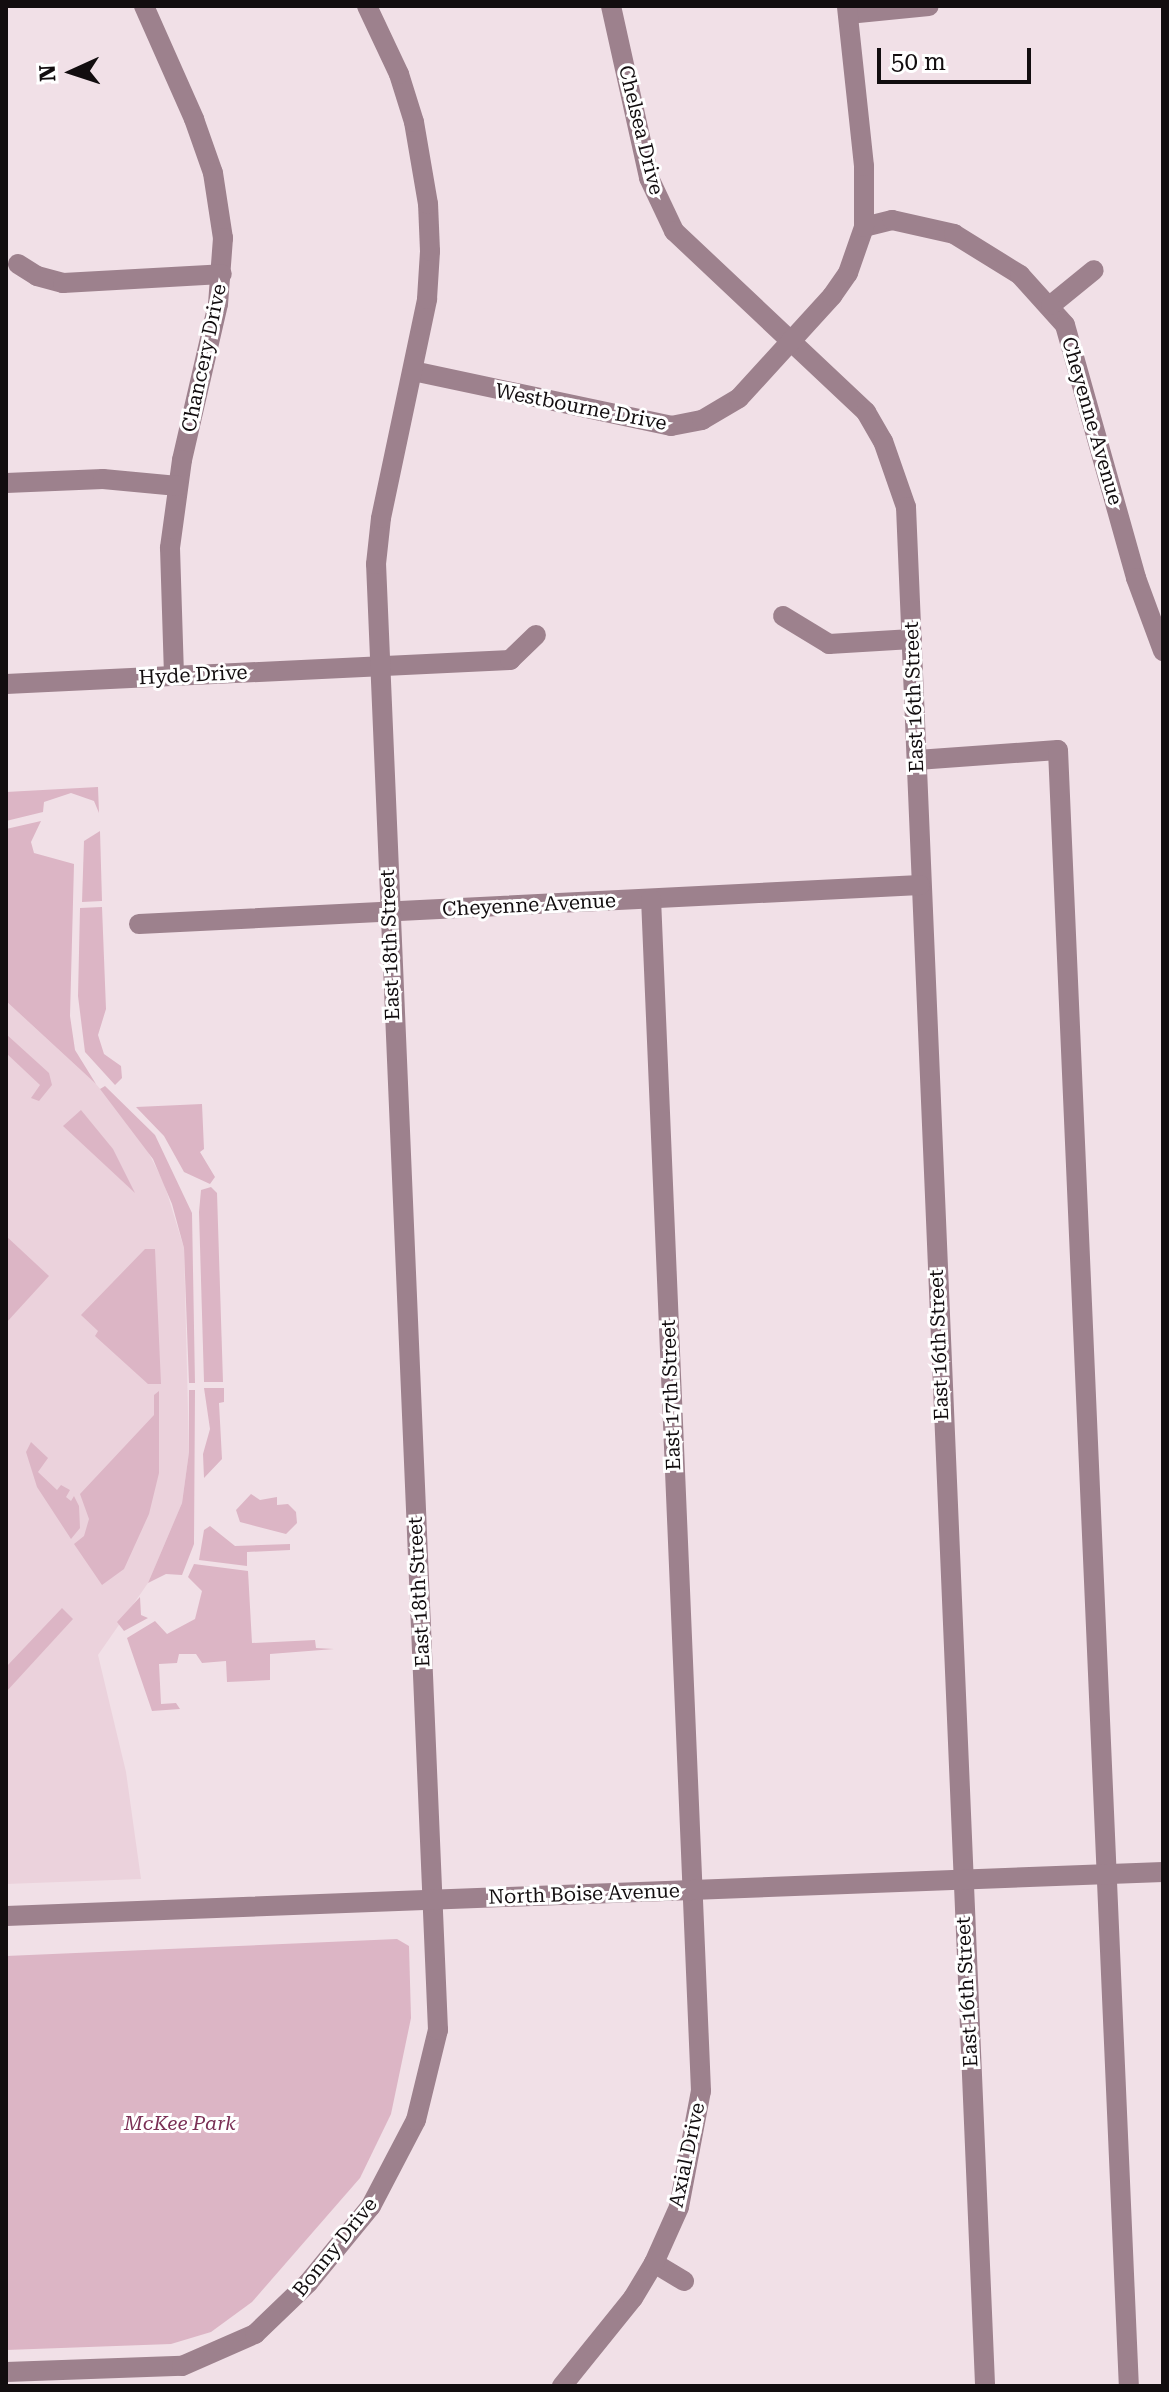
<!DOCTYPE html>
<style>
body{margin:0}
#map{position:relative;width:1169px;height:2392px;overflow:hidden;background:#f1e0e7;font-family:"Roboto Serif",serif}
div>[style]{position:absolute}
.built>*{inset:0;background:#ebd2dc}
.green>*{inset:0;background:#dcb5c5}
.minor>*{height:20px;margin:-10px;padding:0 10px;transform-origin:10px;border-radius:10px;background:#9d818d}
.tertiary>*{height:20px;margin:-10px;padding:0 10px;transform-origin:10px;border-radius:10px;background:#9d818d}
span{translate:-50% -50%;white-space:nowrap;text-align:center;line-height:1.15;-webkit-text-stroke:6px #fff;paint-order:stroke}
.street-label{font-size:20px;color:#120d0f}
.park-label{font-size:20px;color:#7a2f55;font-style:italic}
.frame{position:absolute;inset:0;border:8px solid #120d0f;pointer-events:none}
.north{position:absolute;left:32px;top:32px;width:80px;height:80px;-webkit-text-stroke:6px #fff;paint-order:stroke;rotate:267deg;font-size:22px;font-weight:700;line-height:32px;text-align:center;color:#120d0f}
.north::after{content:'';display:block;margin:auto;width:28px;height:36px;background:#120d0f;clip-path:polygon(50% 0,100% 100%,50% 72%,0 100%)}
.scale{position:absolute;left:877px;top:48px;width:154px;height:36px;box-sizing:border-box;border:4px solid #120d0f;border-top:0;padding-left:10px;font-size:24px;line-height:28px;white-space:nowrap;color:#120d0f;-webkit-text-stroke:6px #fff;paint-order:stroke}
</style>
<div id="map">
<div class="built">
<div style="clip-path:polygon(6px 1001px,96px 1084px,140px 1136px,164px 1183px,184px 1248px,189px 1452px,182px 1503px,148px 1583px,98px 1655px,126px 1772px,141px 1879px,6px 1884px)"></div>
</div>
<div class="green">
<div style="clip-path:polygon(98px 787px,99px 813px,94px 801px,71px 793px,44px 802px,43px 812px,6px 821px,6px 792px)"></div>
<div style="clip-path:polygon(41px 821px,31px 842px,34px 853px,74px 864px,70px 1016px,75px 1050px,96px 1084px,6px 1001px,6px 829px)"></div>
<div style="clip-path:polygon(100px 831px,102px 901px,82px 902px,84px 841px)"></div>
<div style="clip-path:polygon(102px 907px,106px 1009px,98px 1035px,104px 1054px,121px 1066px,122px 1078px,115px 1085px,85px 1052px,78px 996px,80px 908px)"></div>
<div style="clip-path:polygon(6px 1034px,49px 1073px,52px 1085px,39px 1101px,31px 1098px,40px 1085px,6px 1053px)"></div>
<div style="clip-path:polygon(105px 1086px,155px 1135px,192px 1213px,195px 1383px,189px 1383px,184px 1248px,172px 1204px,153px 1159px,100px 1089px)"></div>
<div style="clip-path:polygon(202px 1104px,204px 1149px,200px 1152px,215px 1177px,210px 1184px,184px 1172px,164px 1136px,136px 1107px)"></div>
<div style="clip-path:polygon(81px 1110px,113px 1149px,135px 1193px,63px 1126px)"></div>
<div style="clip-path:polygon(211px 1187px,217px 1193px,223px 1382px,204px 1382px,199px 1212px,201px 1190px)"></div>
<div style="clip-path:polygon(6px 1236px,49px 1276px,6px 1323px)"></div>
<div style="clip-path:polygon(145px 1249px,155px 1249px,161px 1384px,148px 1384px,95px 1336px,98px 1331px,81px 1315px)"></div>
<div style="clip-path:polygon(204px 1388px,224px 1388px,224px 1402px,219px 1403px,222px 1459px,204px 1478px,203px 1454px,210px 1429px)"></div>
<div style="clip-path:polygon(189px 1390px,195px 1390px,194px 1544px,182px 1575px,166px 1574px,148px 1583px,182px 1503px,189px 1452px)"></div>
<div style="clip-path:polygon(159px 1391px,159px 1473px,149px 1514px,124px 1569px,102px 1585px,74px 1544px,84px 1536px,89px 1519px,80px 1494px,154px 1415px,154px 1395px)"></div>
<div style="clip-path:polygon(31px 1442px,48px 1458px,38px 1472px,57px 1490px,61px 1485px,70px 1490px,66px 1497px,71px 1501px,74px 1496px,79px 1506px,80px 1528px,71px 1539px,37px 1487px,26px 1452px)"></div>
<div style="clip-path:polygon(251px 1494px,260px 1500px,277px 1497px,277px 1505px,288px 1504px,296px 1512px,297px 1523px,286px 1534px,240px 1522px,236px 1510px)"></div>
<div style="clip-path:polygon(210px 1526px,235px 1546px,290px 1544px,290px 1550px,247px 1552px,247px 1566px,199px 1560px,204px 1530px)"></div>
<div style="clip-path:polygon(194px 1564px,248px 1571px,252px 1643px,315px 1640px,316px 1648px,334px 1649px,270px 1654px,270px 1680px,227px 1682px,226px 1661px,202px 1663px,196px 1654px,179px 1654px,177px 1663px,159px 1664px,161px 1704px,176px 1703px,180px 1709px,152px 1711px,127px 1638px,155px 1621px,167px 1634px,195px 1619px,202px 1591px,188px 1577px)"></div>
<div style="clip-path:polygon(140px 1597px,141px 1615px,148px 1618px,124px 1631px,117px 1622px)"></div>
<div style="clip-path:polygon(62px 1608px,73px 1619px,6px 1692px,6px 1667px)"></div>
<div style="clip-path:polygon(397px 1939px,409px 1946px,411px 2018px,391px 2114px,360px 2178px,252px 2302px,211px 2332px,171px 2344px,6px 2350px,6px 1956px)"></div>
</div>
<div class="minor">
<div style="left:144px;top:6px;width:124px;rotate:66.1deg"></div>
<div style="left:194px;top:119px;width:57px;rotate:70.6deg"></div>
<div style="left:213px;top:173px;width:66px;rotate:81.3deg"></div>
<div style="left:223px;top:238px;width:66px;rotate:94.3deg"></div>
<div style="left:218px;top:304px;width:160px;rotate:103deg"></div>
<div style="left:182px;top:460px;width:89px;rotate:97.8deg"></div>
<div style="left:170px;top:548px;width:127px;rotate:88.2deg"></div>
<div style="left:611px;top:6px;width:176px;rotate:77.5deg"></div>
<div style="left:649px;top:178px;width:59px;rotate:64.7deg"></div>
<div style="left:674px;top:231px;width:264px;rotate:43.3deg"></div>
<div style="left:866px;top:412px;width:34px;rotate:60deg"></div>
<div style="left:883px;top:441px;width:70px;rotate:70.8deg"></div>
<div style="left:906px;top:507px;width:1881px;rotate:87.59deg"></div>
<div style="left:848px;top:14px;width:81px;rotate:-5.6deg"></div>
<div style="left:864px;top:227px;width:29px;rotate:-14deg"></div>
<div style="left:892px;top:220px;width:64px;rotate:12.7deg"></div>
<div style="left:954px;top:234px;width:78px;rotate:31.8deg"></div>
<div style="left:1020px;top:275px;width:67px;rotate:48deg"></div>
<div style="left:1065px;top:325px;width:263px;rotate:74.3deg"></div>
<div style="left:1136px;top:578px;width:78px;rotate:69.7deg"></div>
<div style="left:18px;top:264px;width:22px;rotate:32deg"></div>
<div style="left:37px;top:276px;width:27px;rotate:15deg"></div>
<div style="left:63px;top:283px;width:159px;rotate:-3.2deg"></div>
<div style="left:1051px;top:305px;width:55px;rotate:-39.1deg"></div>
<div style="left:413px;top:371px;width:264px;rotate:12deg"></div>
<div style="left:671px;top:426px;width:32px;rotate:-11deg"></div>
<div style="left:702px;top:420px;width:43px;rotate:-30.7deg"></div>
<div style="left:739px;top:398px;width:138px;rotate:-47.6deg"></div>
<div style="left:832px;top:296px;width:28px;rotate:-55deg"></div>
<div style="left:848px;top:273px;width:49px;rotate:-70.8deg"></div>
<div style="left:864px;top:227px;width:61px;rotate:-90deg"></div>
<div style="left:864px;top:166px;width:161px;rotate:-96.1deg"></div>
<div style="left:6px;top:483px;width:97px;rotate:-2.4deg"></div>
<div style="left:103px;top:479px;width:75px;rotate:5.3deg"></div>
<div style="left:783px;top:616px;width:54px;rotate:31.3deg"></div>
<div style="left:829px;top:644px;width:83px;rotate:-3.4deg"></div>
<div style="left:6px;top:684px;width:505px;rotate:-2.73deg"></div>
<div style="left:510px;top:660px;width:36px;rotate:-44deg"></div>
<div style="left:917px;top:760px;width:141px;rotate:-4.1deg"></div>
<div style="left:1058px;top:750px;width:1638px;rotate:87.52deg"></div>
<div style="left:139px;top:924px;width:782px;rotate:-2.86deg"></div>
<div style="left:654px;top:2263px;width:35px;rotate:31deg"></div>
<div style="left:6px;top:2372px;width:176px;rotate:-2deg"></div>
<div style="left:182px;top:2366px;width:80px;rotate:-23.7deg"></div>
<div style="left:255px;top:2334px;width:74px;rotate:-43.9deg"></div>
<div style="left:308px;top:2283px;width:99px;rotate:-50.7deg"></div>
<div style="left:371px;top:2206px;width:97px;rotate:-62.4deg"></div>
<div style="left:416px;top:2120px;width:93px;rotate:-76.3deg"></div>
<div style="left:438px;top:2030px;width:1467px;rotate:-92.42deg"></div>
<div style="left:376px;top:564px;width:46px;rotate:-83.8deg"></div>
<div style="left:381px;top:518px;width:224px;rotate:-78.1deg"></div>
<div style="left:427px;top:299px;width:48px;rotate:-86.4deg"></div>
<div style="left:430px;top:251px;width:47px;rotate:-92.4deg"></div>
<div style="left:428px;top:204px;width:83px;rotate:-99.7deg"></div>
<div style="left:414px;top:122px;width:50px;rotate:-107.4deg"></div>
<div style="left:399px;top:74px;width:75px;rotate:-115.2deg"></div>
<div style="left:562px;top:2386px;width:113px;rotate:-51.1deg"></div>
<div style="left:633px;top:2298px;width:41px;rotate:-59deg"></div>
<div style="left:654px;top:2263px;width:61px;rotate:-65.9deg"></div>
<div style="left:679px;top:2207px;width:118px;rotate:-79.3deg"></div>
<div style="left:701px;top:2091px;width:1193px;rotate:-92.4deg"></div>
</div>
<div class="tertiary">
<div style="left:6px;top:1916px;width:1158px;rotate:-2.18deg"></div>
</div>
<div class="street-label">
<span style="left:641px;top:130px;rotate:76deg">Chelsea Drive</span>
<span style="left:204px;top:358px;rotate:-78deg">Chancery Drive</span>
<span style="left:581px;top:407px;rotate:11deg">Westbourne Drive</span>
<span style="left:1092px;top:421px;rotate:74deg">Cheyenne Avenue</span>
<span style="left:193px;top:675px;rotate:-3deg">Hyde Drive</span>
<span style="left:914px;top:697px;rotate:-92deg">East 16th Street</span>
<span style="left:529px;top:905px;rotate:-3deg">Cheyenne Avenue</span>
<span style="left:390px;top:945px;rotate:-92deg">East 18th Street</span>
<span style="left:939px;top:1345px;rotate:-92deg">East 16th Street</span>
<span style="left:671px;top:1395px;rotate:-92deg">East 17th Street</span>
<span style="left:419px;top:1592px;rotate:-93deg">East 18th Street</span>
<span style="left:584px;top:1894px;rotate:-2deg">North Boise Avenue</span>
<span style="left:967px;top:1992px;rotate:-93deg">East 16th Street</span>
<span style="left:687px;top:2155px;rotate:-78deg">Axial Drive</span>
<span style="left:335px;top:2247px;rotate:-51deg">Bonny Drive</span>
</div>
<div class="park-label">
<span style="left:180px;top:2123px">McKee Park</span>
</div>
<div class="frame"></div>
<div class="north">N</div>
<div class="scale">50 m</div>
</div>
